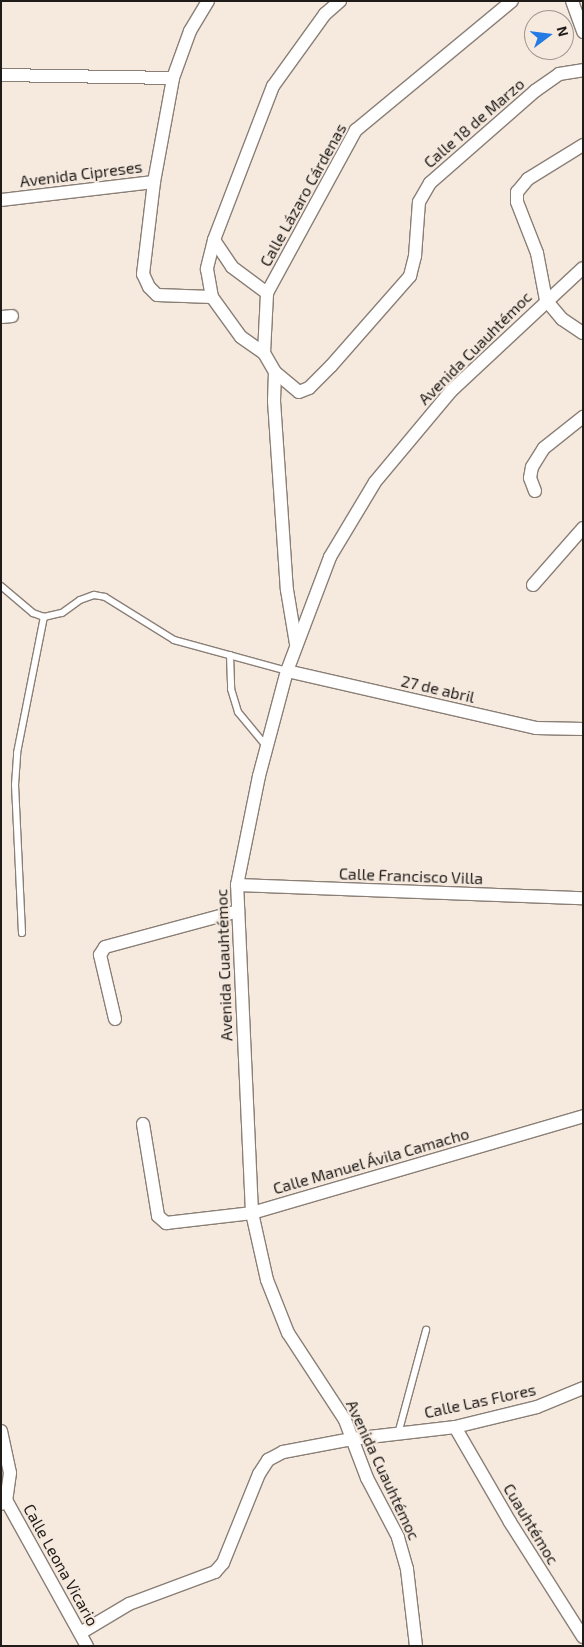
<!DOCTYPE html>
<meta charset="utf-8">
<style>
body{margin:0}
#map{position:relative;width:584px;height:1647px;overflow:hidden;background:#f6eadf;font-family:"Exo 2",sans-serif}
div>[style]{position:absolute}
.roads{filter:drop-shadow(1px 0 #8a7f76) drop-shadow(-1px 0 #8a7f76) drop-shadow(0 1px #8a7f76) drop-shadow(0 -1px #8a7f76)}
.service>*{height:6px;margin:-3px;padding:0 3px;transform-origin:3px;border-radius:3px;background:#fff}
.minor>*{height:12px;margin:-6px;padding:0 6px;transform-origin:6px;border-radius:6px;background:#fff}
span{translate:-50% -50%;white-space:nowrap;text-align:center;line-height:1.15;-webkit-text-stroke:4px #f6eadf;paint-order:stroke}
.street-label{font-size:16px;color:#1f1b18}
.frame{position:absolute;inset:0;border:2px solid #1f1b18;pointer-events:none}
.north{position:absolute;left:524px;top:10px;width:50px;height:50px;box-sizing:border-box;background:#f6eadf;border:1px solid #a0978f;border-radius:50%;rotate:75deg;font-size:14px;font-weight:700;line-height:20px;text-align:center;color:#1f1b18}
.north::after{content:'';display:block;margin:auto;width:18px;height:22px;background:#247be5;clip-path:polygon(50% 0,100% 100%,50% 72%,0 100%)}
</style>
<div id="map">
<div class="roads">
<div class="service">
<div style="left:1px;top:586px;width:42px;rotate:40.2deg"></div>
<div style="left:33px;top:613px;width:12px;rotate:20deg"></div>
<div style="left:44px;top:617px;width:18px;rotate:-13deg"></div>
<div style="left:62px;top:613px;width:22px;rotate:-36deg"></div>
<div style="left:80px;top:600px;width:15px;rotate:-20deg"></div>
<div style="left:94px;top:595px;width:11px;rotate:10deg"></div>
<div style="left:105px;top:597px;width:81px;rotate:31.9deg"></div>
<div style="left:174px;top:640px;width:117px;rotate:15.3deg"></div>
<div style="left:230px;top:655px;width:34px;rotate:88deg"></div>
<div style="left:231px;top:689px;width:24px;rotate:73deg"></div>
<div style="left:238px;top:712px;width:45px;rotate:50.4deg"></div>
<div style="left:22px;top:933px;width:148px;rotate:-92.7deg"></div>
<div style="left:15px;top:785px;width:32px;rotate:-86deg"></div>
<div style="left:17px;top:753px;width:139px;rotate:-78.8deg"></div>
<div style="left:398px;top:1434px;width:108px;rotate:-74.9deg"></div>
</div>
<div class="minor">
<div style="left:340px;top:1px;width:20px;rotate:139deg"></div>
<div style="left:325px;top:14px;width:89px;rotate:125.8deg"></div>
<div style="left:273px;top:86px;width:165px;rotate:111deg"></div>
<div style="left:214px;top:240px;width:30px;rotate:104deg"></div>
<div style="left:207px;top:269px;width:28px;rotate:80deg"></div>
<div style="left:212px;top:297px;width:49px;rotate:54.1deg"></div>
<div style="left:241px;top:337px;width:28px;rotate:35deg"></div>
<div style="left:264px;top:353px;width:22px;rotate:60deg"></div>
<div style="left:275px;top:372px;width:31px;rotate:40deg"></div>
<div style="left:299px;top:392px;width:11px;rotate:-22deg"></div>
<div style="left:309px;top:388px;width:31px;rotate:-45deg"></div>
<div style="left:331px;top:366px;width:120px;rotate:-48.7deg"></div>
<div style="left:410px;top:276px;width:21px;rotate:-76deg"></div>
<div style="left:415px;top:256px;width:54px;rotate:-85.8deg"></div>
<div style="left:419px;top:202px;width:22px;rotate:-60deg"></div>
<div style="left:430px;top:183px;width:140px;rotate:-41.2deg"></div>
<div style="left:535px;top:91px;width:29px;rotate:-35deg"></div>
<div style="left:559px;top:74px;width:24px;rotate:-9deg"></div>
<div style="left:572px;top:1px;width:33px;rotate:70deg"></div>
<div style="left:1px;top:75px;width:172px;rotate:1deg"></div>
<div style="left:583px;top:145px;width:65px;rotate:148.3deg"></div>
<div style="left:528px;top:179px;width:17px;rotate:130deg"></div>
<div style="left:517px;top:192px;width:10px;rotate:90deg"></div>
<div style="left:517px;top:202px;width:55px;rotate:68.6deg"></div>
<div style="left:537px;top:253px;width:48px;rotate:79.2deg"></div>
<div style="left:546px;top:300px;width:25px;rotate:50deg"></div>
<div style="left:562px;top:319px;width:25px;rotate:34deg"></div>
<div style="left:154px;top:182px;width:93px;rotate:96.8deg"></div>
<div style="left:143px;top:274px;width:14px;rotate:65deg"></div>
<div style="left:149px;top:287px;width:11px;rotate:45deg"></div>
<div style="left:157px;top:295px;width:55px;rotate:2.1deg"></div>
<div style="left:1px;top:200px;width:154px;rotate:-6.7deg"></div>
<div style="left:154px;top:182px;width:106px;rotate:-79.6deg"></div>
<div style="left:173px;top:78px;width:50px;rotate:-70.1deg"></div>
<div style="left:190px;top:31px;width:35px;rotate:-59deg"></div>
<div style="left:214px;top:240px;width:32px;rotate:56deg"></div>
<div style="left:232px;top:267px;width:44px;rotate:36.6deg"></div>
<div style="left:1px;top:317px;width:11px;rotate:-5deg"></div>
<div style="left:264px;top:353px;width:60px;rotate:-87.1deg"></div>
<div style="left:267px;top:293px;width:186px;rotate:-61.4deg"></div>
<div style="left:356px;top:130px;width:202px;rotate:-39.6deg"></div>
<div style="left:275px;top:372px;width:29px;rotate:92deg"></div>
<div style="left:274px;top:401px;width:189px;rotate:86.1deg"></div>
<div style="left:287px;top:590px;width:55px;rotate:80.5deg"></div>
<div style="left:535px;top:491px;width:14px;rotate:-111deg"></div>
<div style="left:530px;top:478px;width:11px;rotate:-80deg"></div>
<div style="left:532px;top:467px;width:22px;rotate:-58deg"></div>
<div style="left:544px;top:448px;width:50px;rotate:-38.5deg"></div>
<div style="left:533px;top:585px;width:76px;rotate:-48.7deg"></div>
<div style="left:287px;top:671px;width:255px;rotate:12.9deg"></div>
<div style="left:536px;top:728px;width:47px;rotate:1.2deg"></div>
<div style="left:237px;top:885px;width:346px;rotate:2.2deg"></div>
<div style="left:115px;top:1019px;width:66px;rotate:-103.2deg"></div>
<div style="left:100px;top:955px;width:9px;rotate:-58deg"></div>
<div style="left:105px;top:947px;width:138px;rotate:-15.1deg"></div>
<div style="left:143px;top:1124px;width:93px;rotate:80.7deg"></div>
<div style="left:158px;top:1216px;width:11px;rotate:41deg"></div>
<div style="left:166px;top:1223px;width:87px;rotate:-6.6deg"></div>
<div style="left:252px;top:1213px;width:345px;rotate:-16.3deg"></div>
<div style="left:455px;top:1427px;width:110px;rotate:59.9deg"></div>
<div style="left:510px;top:1522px;width:136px;rotate:57.6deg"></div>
<div style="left:1px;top:1431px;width:43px;rotate:77.9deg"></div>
<div style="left:10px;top:1473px;width:27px;rotate:98deg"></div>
<div style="left:6px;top:1500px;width:6px;rotate:141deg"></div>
<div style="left:6px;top:1500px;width:167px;rotate:61deg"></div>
<div style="left:82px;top:1632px;width:55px;rotate:-30.8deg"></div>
<div style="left:129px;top:1604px;width:92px;rotate:-20.4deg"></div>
<div style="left:215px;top:1572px;width:12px;rotate:-48deg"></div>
<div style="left:223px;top:1563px;width:96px;rotate:-68deg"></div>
<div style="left:259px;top:1474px;width:17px;rotate:-57deg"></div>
<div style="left:268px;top:1460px;width:17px;rotate:-28deg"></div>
<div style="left:283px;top:1452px;width:70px;rotate:-10.7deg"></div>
<div style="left:352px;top:1439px;width:104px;rotate:-6.6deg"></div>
<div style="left:455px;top:1427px;width:84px;rotate:-13.7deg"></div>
<div style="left:537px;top:1407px;width:50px;rotate:-22.4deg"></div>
<div style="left:416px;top:1646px;width:78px;rotate:-96.7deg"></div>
<div style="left:407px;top:1569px;width:33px;rotate:-106deg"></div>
<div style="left:398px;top:1537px;width:67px;rotate:-117.7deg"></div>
<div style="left:367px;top:1478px;width:62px;rotate:-110.8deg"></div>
<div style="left:345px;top:1420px;width:104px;rotate:-123.2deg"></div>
<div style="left:288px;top:1333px;width:57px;rotate:-111.6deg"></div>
<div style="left:267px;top:1280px;width:69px;rotate:-102.6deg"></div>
<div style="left:252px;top:1213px;width:328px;rotate:-92.6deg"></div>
<div style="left:237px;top:885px;width:111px;rotate:-78.6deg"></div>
<div style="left:259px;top:776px;width:109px;rotate:-75.1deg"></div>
<div style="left:287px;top:671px;width:122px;rotate:-69.3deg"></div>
<div style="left:330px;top:557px;width:87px;rotate:-59deg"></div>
<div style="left:375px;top:482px;width:119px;rotate:-50.1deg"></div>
<div style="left:451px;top:391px;width:180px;rotate:-43deg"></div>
</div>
</div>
<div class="street-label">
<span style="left:474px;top:123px;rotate:-41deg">Calle 18 de Marzo</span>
<span style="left:81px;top:174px;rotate:-7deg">Avenida Cipreses</span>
<span style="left:303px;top:195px;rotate:-61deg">Calle Lázaro Cárdenas</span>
<span style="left:475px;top:348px;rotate:-45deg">Avenida Cuauhtémoc</span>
<span style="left:438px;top:689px;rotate:13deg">27 de abril</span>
<span style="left:411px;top:876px;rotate:2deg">Calle Francisco Villa</span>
<span style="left:224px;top:965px;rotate:-92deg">Avenida Cuauhtémoc</span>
<span style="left:371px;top:1161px;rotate:-16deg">Calle Manuel Ávila Camacho</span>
<span style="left:480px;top:1401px;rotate:-12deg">Calle Las Flores</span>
<span style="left:383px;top:1470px;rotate:65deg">Avenida Cuauhtémoc</span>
<span style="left:531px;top:1524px;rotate:59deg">Cuauhtémoc</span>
<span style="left:61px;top:1565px;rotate:61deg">Calle Leona Vicario</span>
</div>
<div class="frame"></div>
<div class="north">N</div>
</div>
